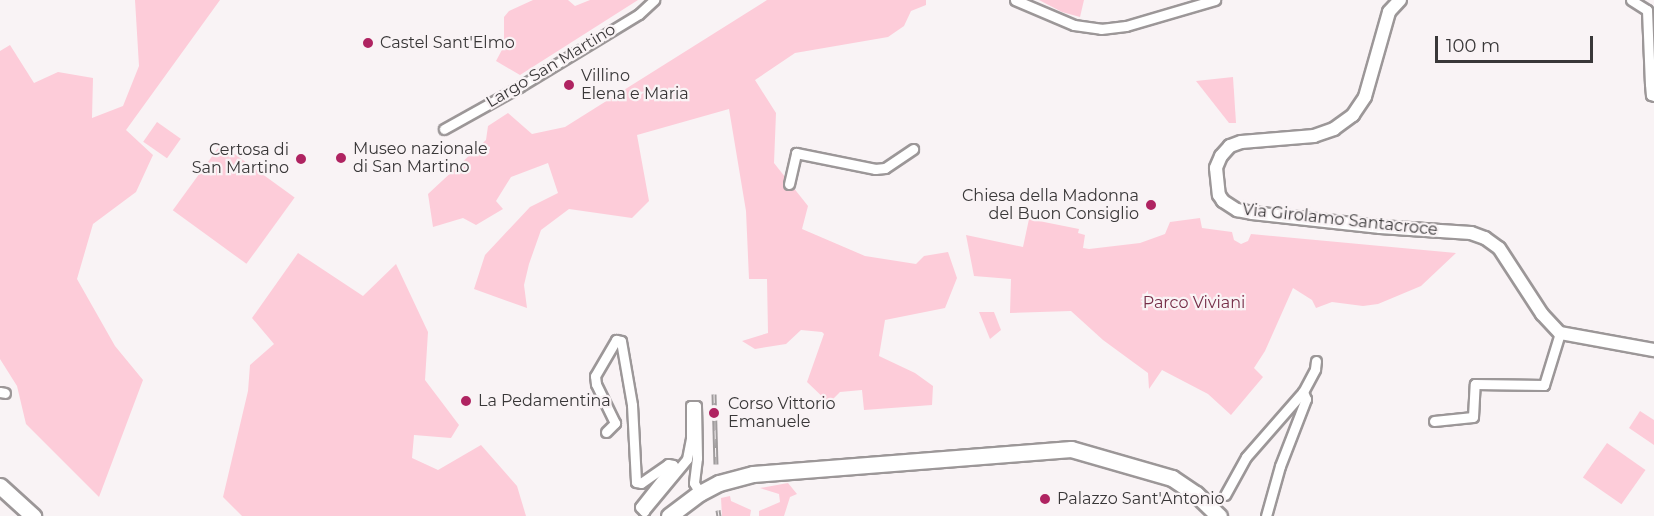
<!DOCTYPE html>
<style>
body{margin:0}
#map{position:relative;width:1654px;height:516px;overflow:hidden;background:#f9f3f5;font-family:Montserrat,sans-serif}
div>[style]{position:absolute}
.green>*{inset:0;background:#fdccd9;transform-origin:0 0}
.roads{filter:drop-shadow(2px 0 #9c9798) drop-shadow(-2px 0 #9c9798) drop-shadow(0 2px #9c9798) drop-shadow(0 -2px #9c9798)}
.minor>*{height:9px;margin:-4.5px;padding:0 4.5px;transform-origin:4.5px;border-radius:4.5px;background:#fff}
.tertiary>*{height:12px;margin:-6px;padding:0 6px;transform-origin:6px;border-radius:6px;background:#fff}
.primary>*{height:15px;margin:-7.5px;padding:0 7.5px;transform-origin:7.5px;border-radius:7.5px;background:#fff}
.rail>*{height:5px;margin-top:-2.5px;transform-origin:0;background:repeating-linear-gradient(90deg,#f9f3f5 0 9px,#a09c9d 0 18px);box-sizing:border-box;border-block:2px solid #a09c9d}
.dots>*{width:16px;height:16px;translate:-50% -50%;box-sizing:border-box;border:3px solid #f9f3f5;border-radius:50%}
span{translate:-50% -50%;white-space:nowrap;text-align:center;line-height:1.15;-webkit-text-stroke:4.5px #f9f3f5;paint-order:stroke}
.poi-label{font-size:16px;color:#393738}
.left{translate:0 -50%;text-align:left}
.right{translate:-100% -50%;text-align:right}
.street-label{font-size:16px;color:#393738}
.park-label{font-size:16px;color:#762f49}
.scale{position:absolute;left:1435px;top:36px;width:158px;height:27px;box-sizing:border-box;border:3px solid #393738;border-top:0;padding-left:8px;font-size:18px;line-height:21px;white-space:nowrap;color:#393738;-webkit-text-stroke:4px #f9f3f5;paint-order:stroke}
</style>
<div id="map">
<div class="green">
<div style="clip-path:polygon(135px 0,220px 0,126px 130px,153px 155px,136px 192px,93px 224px,77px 279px,115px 346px,143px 380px,99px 497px,26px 424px,17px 386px,0 359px,0 51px,10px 45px,34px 83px,58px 72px,93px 78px,92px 118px,123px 106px,139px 66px)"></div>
<div style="clip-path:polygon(533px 0,568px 0,575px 6px,590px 0,638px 0,520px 75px,496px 61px,504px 46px,504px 17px,509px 11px)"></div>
<div style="clip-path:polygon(767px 0,926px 0,926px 5px,911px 11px,904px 26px,888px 37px,795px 53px,755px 80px,776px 113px,774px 163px,808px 206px,802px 229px,865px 256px,916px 264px,924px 256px,948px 252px,957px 278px,945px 308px,885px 320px,879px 356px,915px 373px,933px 386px,932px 405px,864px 410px,862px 390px,840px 392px,829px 403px,807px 382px,824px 334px,822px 332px,801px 330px,786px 344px,755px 349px,742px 341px,768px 333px,767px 279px,749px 279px,746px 211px,729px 109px,637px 135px,649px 201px,632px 218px,569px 209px,541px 230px,529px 264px,524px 285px,527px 308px,474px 289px,485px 255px,530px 207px,558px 193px,548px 163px,511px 177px,496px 201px,503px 209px,476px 225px,463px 218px,433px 227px,428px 194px,486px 140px,488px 126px,508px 113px,532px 134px,565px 127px)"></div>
<div style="clip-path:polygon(1039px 0,1084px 0,1080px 17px,1062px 12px)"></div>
<div style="clip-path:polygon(1233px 77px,1236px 123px,1229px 123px,1196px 81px)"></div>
<div style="left:157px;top:122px;width:29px;height:24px;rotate:35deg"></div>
<div style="left:221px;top:144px;width:91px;height:82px;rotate:36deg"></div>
<div style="clip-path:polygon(1200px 218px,1202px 228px,1232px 232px,1234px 240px,1241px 244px,1248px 241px,1251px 234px,1456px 253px,1421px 286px,1378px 304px,1363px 306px,1332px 302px,1316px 308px,1312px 300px,1293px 288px,1265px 351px,1254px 368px,1263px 377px,1231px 415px,1208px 394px,1162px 370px,1149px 389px,1148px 373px,1103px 340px,1071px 311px,1010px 313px,1011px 279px,974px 276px,966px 235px,1023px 247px,1029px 219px,1079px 229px,1078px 233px,1085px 235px,1083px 248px,1089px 249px,1140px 243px,1165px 234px,1170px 222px)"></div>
<div style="clip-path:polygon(298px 253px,363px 296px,396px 264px,428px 332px,425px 380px,459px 425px,451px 438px,414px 435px,412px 458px,438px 470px,481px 445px,517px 486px,526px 516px,242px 516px,223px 497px,248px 391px,250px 365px,274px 344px,252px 318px)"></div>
<div style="clip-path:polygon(979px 312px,994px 312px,1001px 330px,990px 339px)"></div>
<div style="clip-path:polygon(1640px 411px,1654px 420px,1654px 445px,1629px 428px)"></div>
<div style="left:1607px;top:443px;width:47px;height:42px;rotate:35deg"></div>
<div style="clip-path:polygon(788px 483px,797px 494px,790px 497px,784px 516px,759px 516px,759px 511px,780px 502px,779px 494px,760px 488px)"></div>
<div style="clip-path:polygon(730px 496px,731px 501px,751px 510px,750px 516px,722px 516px,721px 498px)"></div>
</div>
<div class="roads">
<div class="minor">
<div style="left:1015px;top:0;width:64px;rotate:23deg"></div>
<div style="left:1074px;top:25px;width:27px;rotate:8deg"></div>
<div style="left:1101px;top:29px;width:25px;rotate:-7deg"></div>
<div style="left:1126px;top:26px;width:93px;rotate:-16.3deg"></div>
<div style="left:1631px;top:0;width:19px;rotate:32deg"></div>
<div style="left:1647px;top:10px;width:74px;rotate:87.7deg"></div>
<div style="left:1650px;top:84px;width:11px;rotate:85deg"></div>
<div style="left:1651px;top:95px;width:3px;rotate:18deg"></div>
<div style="left:444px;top:129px;width:86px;rotate:-29.2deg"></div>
<div style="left:519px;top:87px;width:140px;rotate:-31.3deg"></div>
<div style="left:639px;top:14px;width:21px;rotate:-43deg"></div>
<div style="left:789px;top:184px;width:32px;rotate:-77deg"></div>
<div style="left:796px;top:153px;width:81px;rotate:11.4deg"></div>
<div style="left:875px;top:169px;width:10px;rotate:-6deg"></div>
<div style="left:885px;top:168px;width:34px;rotate:-34deg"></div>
<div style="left:0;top:392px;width:5px;rotate:11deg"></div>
<div style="left:1434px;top:421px;width:39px;rotate:-6deg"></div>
<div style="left:1473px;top:417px;width:33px;rotate:-87deg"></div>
<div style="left:1475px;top:384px;width:69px;rotate:0.8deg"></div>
<div style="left:1544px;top:385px;width:54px;rotate:-72.9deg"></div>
<div style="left:606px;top:432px;width:13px;rotate:-45deg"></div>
<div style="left:615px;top:423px;width:43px;rotate:-116deg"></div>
<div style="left:596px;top:384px;width:8px;rotate:-97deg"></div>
<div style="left:595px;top:376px;width:42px;rotate:-59.7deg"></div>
<div style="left:616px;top:340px;width:5px;rotate:11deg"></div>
<div style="left:621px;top:341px;width:65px;rotate:80.2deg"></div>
<div style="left:632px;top:405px;width:77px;rotate:87deg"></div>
<div style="left:636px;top:482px;width:5px;rotate:11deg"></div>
<div style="left:641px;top:483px;width:33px;rotate:-35deg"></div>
<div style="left:668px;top:464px;width:5px;rotate:11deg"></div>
<div style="left:673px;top:465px;width:53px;rotate:128.2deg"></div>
<div style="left:640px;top:507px;width:6px;rotate:45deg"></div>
<div style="left:644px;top:511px;width:67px;rotate:-50.4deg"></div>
<div style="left:687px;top:459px;width:20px;rotate:-79deg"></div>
<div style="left:691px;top:439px;width:33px;rotate:-90deg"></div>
<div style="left:691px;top:406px;width:5px"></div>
<div style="left:696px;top:406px;width:52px;rotate:88.9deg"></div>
<div style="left:697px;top:458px;width:25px;rotate:97deg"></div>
<div style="left:694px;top:483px;width:12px;rotate:59deg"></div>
<div style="left:1225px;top:495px;width:43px;rotate:-61.1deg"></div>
<div style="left:1246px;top:457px;width:86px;rotate:-48.8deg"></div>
<div style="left:1303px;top:392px;width:26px;rotate:-62deg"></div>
<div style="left:1315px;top:369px;width:8px;rotate:-83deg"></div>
<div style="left:1266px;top:516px;width:52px;rotate:-74.4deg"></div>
<div style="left:1280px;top:466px;width:72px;rotate:-68.8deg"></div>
<div style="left:1306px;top:399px;width:8px;rotate:-113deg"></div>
</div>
<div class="tertiary">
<div style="left:1400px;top:0;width:16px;rotate:133deg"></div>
<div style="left:1389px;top:12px;width:88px;rotate:105.8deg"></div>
<div style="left:1365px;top:97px;width:22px;rotate:124deg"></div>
<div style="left:1353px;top:115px;width:24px;rotate:144deg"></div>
<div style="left:1334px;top:129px;width:21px;rotate:161deg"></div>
<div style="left:1314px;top:136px;width:73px;rotate:175.3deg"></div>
<div style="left:1241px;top:142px;width:12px;rotate:160deg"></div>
<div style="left:1230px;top:146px;width:13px;rotate:132deg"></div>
<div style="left:1221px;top:156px;width:13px;rotate:113deg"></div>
<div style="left:1216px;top:168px;width:27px;rotate:84deg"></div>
<div style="left:1219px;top:195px;width:7px;rotate:56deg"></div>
<div style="left:1223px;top:201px;width:17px;rotate:33deg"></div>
<div style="left:1237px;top:210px;width:15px;rotate:11deg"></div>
<div style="left:1252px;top:213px;width:129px;rotate:6.2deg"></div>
<div style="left:1380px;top:227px;width:91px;rotate:3.8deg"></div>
<div style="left:1471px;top:233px;width:15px;rotate:20deg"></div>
<div style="left:1485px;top:238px;width:17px;rotate:36deg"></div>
<div style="left:1499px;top:248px;width:79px;rotate:56.9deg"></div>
<div style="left:1542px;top:314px;width:26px;rotate:47deg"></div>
<div style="left:1560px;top:333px;width:96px;rotate:10.3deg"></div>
</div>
<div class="primary">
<div style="left:0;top:486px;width:45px;rotate:42.3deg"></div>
<div style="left:669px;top:516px;width:39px;rotate:-37deg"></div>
<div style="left:700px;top:493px;width:21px;rotate:-28deg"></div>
<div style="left:719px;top:483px;width:35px;rotate:-15deg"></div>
<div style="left:753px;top:474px;width:319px;rotate:-4.5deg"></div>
<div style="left:1071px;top:449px;width:105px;rotate:16deg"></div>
<div style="left:1172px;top:478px;width:29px;rotate:34deg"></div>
<div style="left:1196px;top:494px;width:32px;rotate:44deg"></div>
</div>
</div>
<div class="rail">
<div style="left:714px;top:394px;width:70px;rotate:88.4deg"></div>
<div style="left:718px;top:510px;width:6px;rotate:81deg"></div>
</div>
<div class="dots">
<div style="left:368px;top:43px;background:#af2361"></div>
<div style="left:569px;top:85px;background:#af2361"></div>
<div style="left:341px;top:158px;background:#af2361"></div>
<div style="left:301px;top:159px;background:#af2361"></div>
<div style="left:1151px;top:205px;background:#af2361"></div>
<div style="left:466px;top:401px;background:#af2361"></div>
<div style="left:714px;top:413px;background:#af2361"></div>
<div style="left:1045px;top:499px;background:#af2361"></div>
</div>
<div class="poi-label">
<span class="left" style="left:380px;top:43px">Castel Sant'Elmo</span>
<span class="left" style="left:581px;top:85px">Villino<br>Elena e Maria</span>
<span class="left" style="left:353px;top:158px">Museo nazionale<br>di San Martino</span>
<span class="right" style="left:289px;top:159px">Certosa di<br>San Martino</span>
<span class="right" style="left:1139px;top:205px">Chiesa della Madonna<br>del Buon Consiglio</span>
<span class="left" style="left:478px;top:401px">La Pedamentina</span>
<span class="left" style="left:728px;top:413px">Corso Vittorio<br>Emanuele</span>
<span class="left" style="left:1057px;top:499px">Palazzo Sant'Antonio</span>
</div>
<div class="street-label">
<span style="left:551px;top:66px;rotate:-31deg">Largo San Martino</span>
<span style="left:1340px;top:220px;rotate:6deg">Via Girolamo Santacroce</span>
</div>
<div class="park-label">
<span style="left:1194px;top:303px">Parco Viviani</span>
</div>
<div class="scale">100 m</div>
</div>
